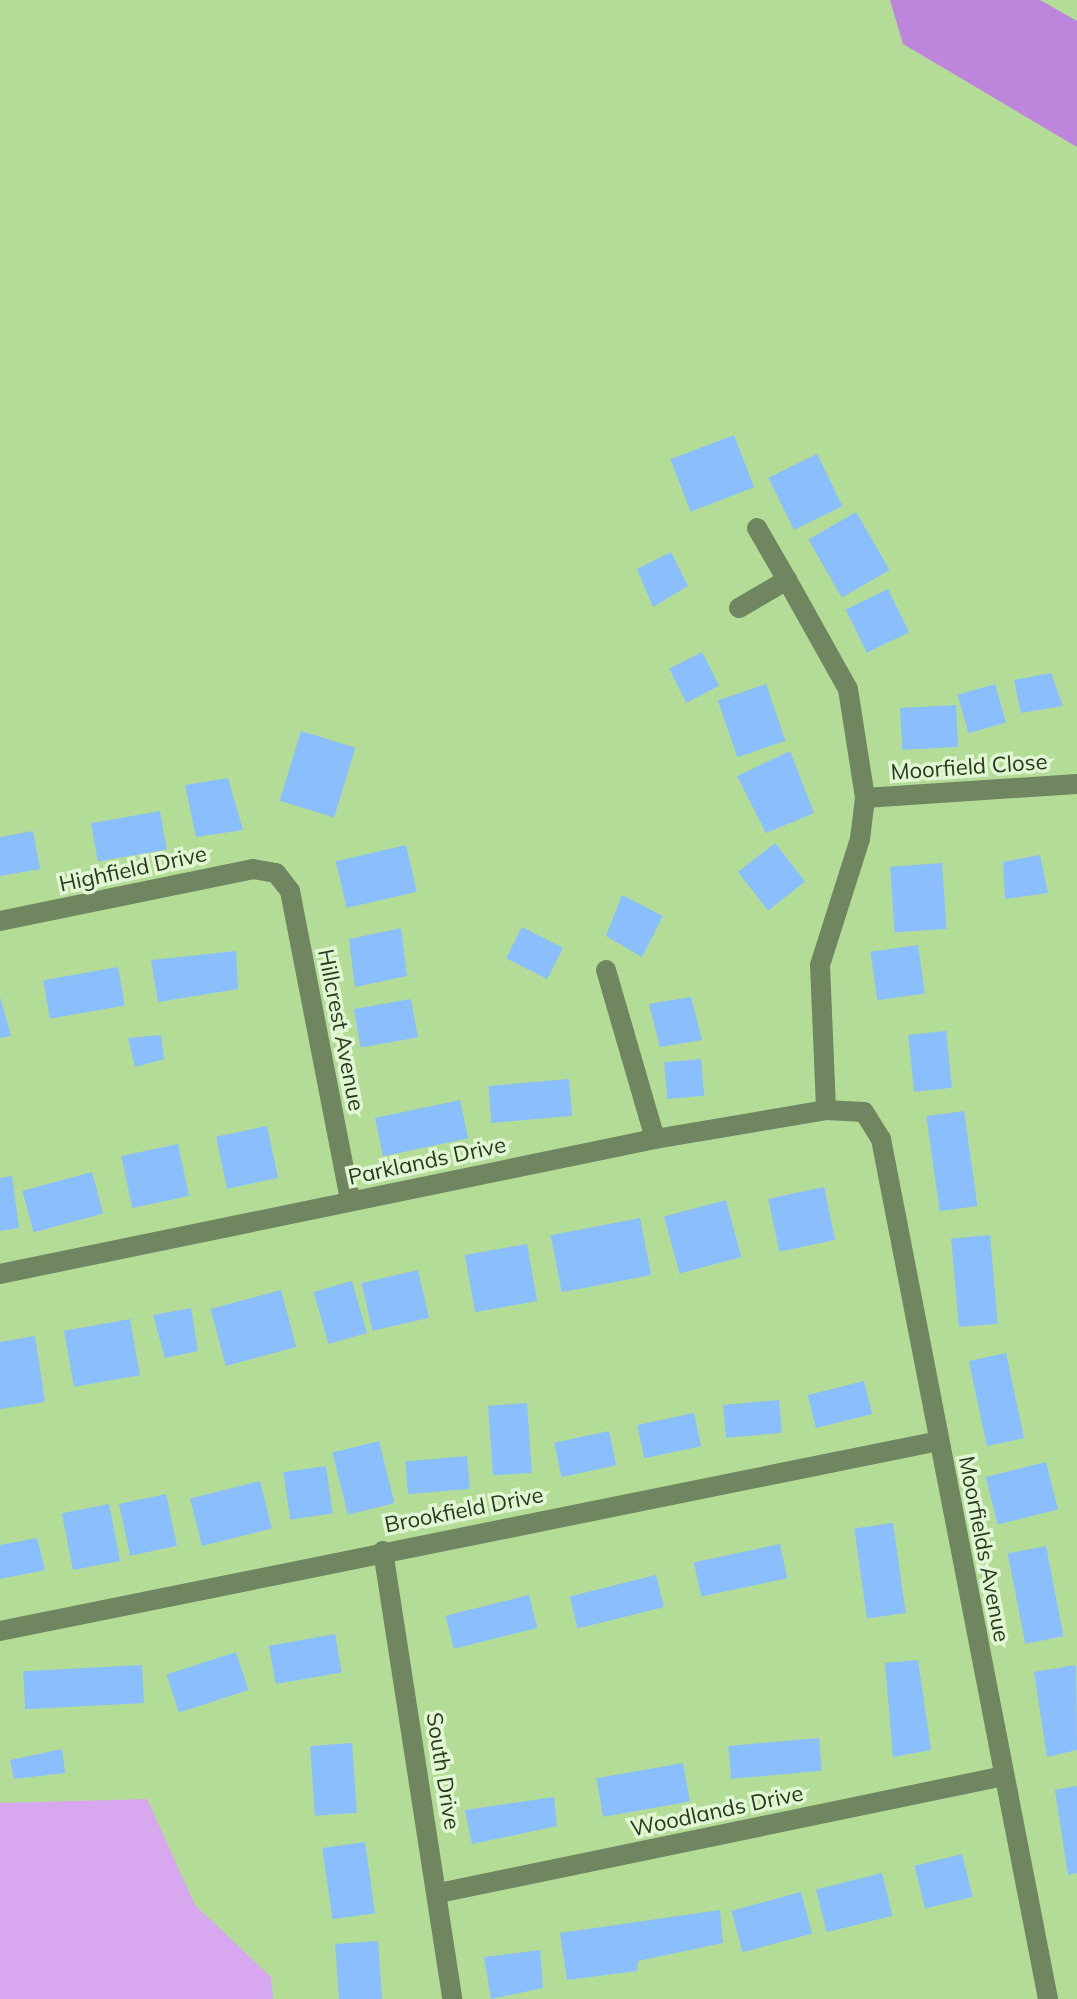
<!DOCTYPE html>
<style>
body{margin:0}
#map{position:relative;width:1077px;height:1999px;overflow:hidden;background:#b3dd97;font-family:Mulish,sans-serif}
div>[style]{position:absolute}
.green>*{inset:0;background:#d7a8f0}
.forest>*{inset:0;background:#be85dc}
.building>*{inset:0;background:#8abefc;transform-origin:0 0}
.minor>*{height:20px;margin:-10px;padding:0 10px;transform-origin:10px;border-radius:10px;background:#6f8660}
span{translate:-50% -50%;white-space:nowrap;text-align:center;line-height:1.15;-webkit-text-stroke:7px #e1f7d4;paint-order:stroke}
.street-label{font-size:22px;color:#29391d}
</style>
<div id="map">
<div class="green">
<div style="clip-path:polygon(147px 1799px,195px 1905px,271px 1977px,273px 1999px,0 1999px,0 1803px)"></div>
</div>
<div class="forest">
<div style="clip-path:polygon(890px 0,1040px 0,1077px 21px,1077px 147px,903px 44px)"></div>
</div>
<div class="building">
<div style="left:734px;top:435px;width:56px;height:68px;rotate:69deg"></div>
<div style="left:817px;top:454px;width:58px;height:54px;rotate:64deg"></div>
<div style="left:856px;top:512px;width:67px;height:55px;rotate:60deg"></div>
<div style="clip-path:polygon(671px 552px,688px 586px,653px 607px,637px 569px)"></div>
<div style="left:888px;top:589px;width:48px;height:47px;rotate:64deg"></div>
<div style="left:702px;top:652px;width:38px;height:37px;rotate:63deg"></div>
<div style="clip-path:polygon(1051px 673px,1063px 706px,1021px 713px,1014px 680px)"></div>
<div style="left:766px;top:684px;width:60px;height:51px;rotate:71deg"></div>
<div style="left:995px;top:684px;width:40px;height:39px;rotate:74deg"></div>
<div style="left:956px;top:705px;width:42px;height:56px;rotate:87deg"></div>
<div style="left:301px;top:731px;width:57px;height:73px;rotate:17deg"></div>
<div style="clip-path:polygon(790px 751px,814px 813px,766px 833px,737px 776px)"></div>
<div style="clip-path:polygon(228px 778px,243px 830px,196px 837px,185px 785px)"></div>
<div style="left:160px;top:811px;width:39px;height:70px;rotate:80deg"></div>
<div style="clip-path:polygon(33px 831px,40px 869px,0 876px,0 837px)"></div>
<div style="left:775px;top:843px;width:49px;height:47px;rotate:52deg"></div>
<div style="left:406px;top:845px;width:48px;height:72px;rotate:77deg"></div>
<div style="clip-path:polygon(1040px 855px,1048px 893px,1005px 899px,1003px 862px)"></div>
<div style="left:942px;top:863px;width:66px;height:52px;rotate:86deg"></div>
<div style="clip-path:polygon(622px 895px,663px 916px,642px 957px,606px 936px)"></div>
<div style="left:522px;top:927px;width:46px;height:35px;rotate:27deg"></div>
<div style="clip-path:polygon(401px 928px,407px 976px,355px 987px,349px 939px)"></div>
<div style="left:918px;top:945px;width:49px;height:48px;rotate:82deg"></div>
<div style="clip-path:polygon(236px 951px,238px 989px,158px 1002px,151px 960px)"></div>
<div style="left:118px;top:967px;width:39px;height:76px;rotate:80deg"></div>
<div style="clip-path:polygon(0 997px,11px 1036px,0 1038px)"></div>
<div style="clip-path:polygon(691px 997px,702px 1040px,660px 1047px,649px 1004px)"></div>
<div style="left:411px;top:999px;width:39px;height:58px;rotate:80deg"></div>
<div style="left:946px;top:1031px;width:57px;height:38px;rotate:84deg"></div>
<div style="clip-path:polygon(161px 1035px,164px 1059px,135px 1067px,128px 1038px)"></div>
<div style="left:701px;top:1059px;width:37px;height:37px;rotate:85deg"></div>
<div style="left:569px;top:1079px;width:37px;height:81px;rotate:85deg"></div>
<div style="left:460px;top:1100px;width:39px;height:87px;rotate:78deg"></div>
<div style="left:964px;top:1111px;width:96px;height:38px;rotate:82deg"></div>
<div style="left:267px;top:1126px;width:53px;height:52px;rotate:78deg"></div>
<div style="left:178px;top:1144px;width:53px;height:58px;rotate:78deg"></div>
<div style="left:92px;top:1172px;width:43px;height:72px;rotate:75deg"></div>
<div style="clip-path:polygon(12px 1176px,19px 1228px,0 1231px,0 1178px)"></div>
<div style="left:824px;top:1187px;width:54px;height:57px;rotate:78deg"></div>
<div style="left:726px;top:1200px;width:59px;height:64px;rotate:75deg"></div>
<div style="left:640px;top:1218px;width:58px;height:91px;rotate:79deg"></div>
<div style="left:990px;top:1235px;width:89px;height:39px;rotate:85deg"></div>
<div style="left:527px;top:1244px;width:58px;height:63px;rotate:80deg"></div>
<div style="left:418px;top:1270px;width:49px;height:58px;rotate:77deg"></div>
<div style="left:352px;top:1281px;width:54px;height:40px;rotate:74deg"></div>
<div style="left:281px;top:1290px;width:59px;height:73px;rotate:75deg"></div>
<div style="clip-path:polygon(191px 1308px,198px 1351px,165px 1358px,153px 1315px)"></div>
<div style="left:130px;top:1319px;width:57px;height:67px;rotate:80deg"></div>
<div style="clip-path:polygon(35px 1336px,45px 1402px,0 1409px,0 1342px)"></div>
<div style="left:1006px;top:1353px;width:87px;height:38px;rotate:78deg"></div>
<div style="left:864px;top:1381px;width:34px;height:58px;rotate:76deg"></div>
<div style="left:779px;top:1400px;width:33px;height:56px;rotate:85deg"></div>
<div style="left:527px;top:1403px;width:70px;height:39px;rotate:86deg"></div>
<div style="left:694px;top:1413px;width:34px;height:58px;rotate:78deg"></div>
<div style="left:609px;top:1431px;width:35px;height:56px;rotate:78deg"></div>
<div style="left:379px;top:1441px;width:64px;height:48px;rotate:76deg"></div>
<div style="left:467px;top:1456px;width:33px;height:62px;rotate:85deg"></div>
<div style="left:1046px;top:1462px;width:49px;height:62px;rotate:76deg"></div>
<div style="left:326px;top:1466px;width:48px;height:43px;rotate:82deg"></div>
<div style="left:260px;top:1481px;width:49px;height:72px;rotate:76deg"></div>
<div style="left:166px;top:1494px;width:53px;height:48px;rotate:78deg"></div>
<div style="left:109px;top:1504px;width:58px;height:48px;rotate:79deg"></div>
<div style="left:893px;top:1523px;width:91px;height:39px;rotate:82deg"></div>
<div style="clip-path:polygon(37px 1538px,45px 1570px,0 1579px,0 1545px)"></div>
<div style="left:780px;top:1544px;width:35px;height:88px;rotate:78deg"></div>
<div style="left:1046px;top:1546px;width:92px;height:39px;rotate:79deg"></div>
<div style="left:656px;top:1575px;width:33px;height:89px;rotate:76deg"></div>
<div style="left:529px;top:1595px;width:34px;height:86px;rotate:76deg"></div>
<div style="left:335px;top:1634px;width:39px;height:67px;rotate:80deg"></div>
<div style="left:236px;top:1652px;width:40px;height:73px;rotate:72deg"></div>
<div style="clip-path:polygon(918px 1660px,931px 1750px,893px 1757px,885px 1663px)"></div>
<div style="left:142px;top:1665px;width:38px;height:119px;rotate:87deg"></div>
<div style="clip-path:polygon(1076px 1665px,1077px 1750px,1047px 1757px,1034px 1672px)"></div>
<div style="left:819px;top:1738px;width:33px;height:91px;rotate:85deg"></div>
<div style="left:352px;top:1743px;width:70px;height:42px;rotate:86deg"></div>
<div style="clip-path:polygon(62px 1749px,65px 1773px,14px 1779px,10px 1760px)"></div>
<div style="left:683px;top:1763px;width:39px;height:88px;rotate:80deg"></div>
<div style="clip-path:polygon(1077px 1786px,1077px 1873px,1068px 1875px,1055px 1790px)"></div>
<div style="clip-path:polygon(554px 1797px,557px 1826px,472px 1844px,465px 1810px)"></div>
<div style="left:365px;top:1842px;width:72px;height:43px;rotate:82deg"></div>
<div style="left:962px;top:1854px;width:44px;height:49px;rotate:76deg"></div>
<div style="left:882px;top:1873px;width:44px;height:68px;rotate:76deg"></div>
<div style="left:801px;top:1892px;width:43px;height:72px;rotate:75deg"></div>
<div style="clip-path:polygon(720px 1910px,723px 1943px,638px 1961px,637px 1971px,567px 1980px,560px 1933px)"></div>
<div style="left:378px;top:1941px;width:58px;height:43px;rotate:86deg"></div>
<div style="clip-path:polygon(540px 1950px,543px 1988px,491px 1999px,484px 1957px)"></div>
</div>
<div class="minor">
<div style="left:787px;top:580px;width:125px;rotate:60.8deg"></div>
<div style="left:848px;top:689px;width:110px;rotate:81.1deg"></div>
<div style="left:865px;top:798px;width:41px;rotate:97deg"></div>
<div style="left:860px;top:839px;width:132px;rotate:107.6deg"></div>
<div style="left:820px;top:965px;width:145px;rotate:87.6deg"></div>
<div style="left:739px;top:608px;width:56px;rotate:-30.3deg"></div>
<div style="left:787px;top:580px;width:60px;rotate:-120deg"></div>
<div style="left:865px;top:798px;width:212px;rotate:-3.8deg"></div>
<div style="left:0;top:921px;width:258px;rotate:-11.6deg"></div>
<div style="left:253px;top:869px;width:23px;rotate:10deg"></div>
<div style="left:276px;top:873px;width:23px;rotate:52deg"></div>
<div style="left:290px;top:891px;width:316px;rotate:79deg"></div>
<div style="left:606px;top:970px;width:176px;rotate:73.8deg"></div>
<div style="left:0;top:1274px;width:669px;rotate:-11.65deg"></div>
<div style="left:655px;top:1139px;width:173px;rotate:-9.6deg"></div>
<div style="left:826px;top:1110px;width:38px;rotate:3deg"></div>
<div style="left:864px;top:1112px;width:32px;rotate:58deg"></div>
<div style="left:881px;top:1139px;width:876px;rotate:79.01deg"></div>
<div style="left:383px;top:1551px;width:453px;rotate:81.2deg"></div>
<div style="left:0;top:1631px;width:958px;rotate:-11.44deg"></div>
<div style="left:439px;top:1893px;width:577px;rotate:-11.7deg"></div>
</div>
<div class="street-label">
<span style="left:969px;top:767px;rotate:-4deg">Moorfield Close</span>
<span style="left:133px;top:869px;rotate:-12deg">Highfield Drive</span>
<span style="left:341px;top:1030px;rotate:79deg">Hillcrest Avenue</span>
<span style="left:427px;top:1161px;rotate:-12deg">Parklands Drive</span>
<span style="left:464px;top:1510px;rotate:-11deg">Brookfield Drive</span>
<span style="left:984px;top:1549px;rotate:79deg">Moorfields Avenue</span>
<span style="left:443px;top:1771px;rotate:81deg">South Drive</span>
<span style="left:717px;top:1811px;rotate:-12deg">Woodlands Drive</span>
</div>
</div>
